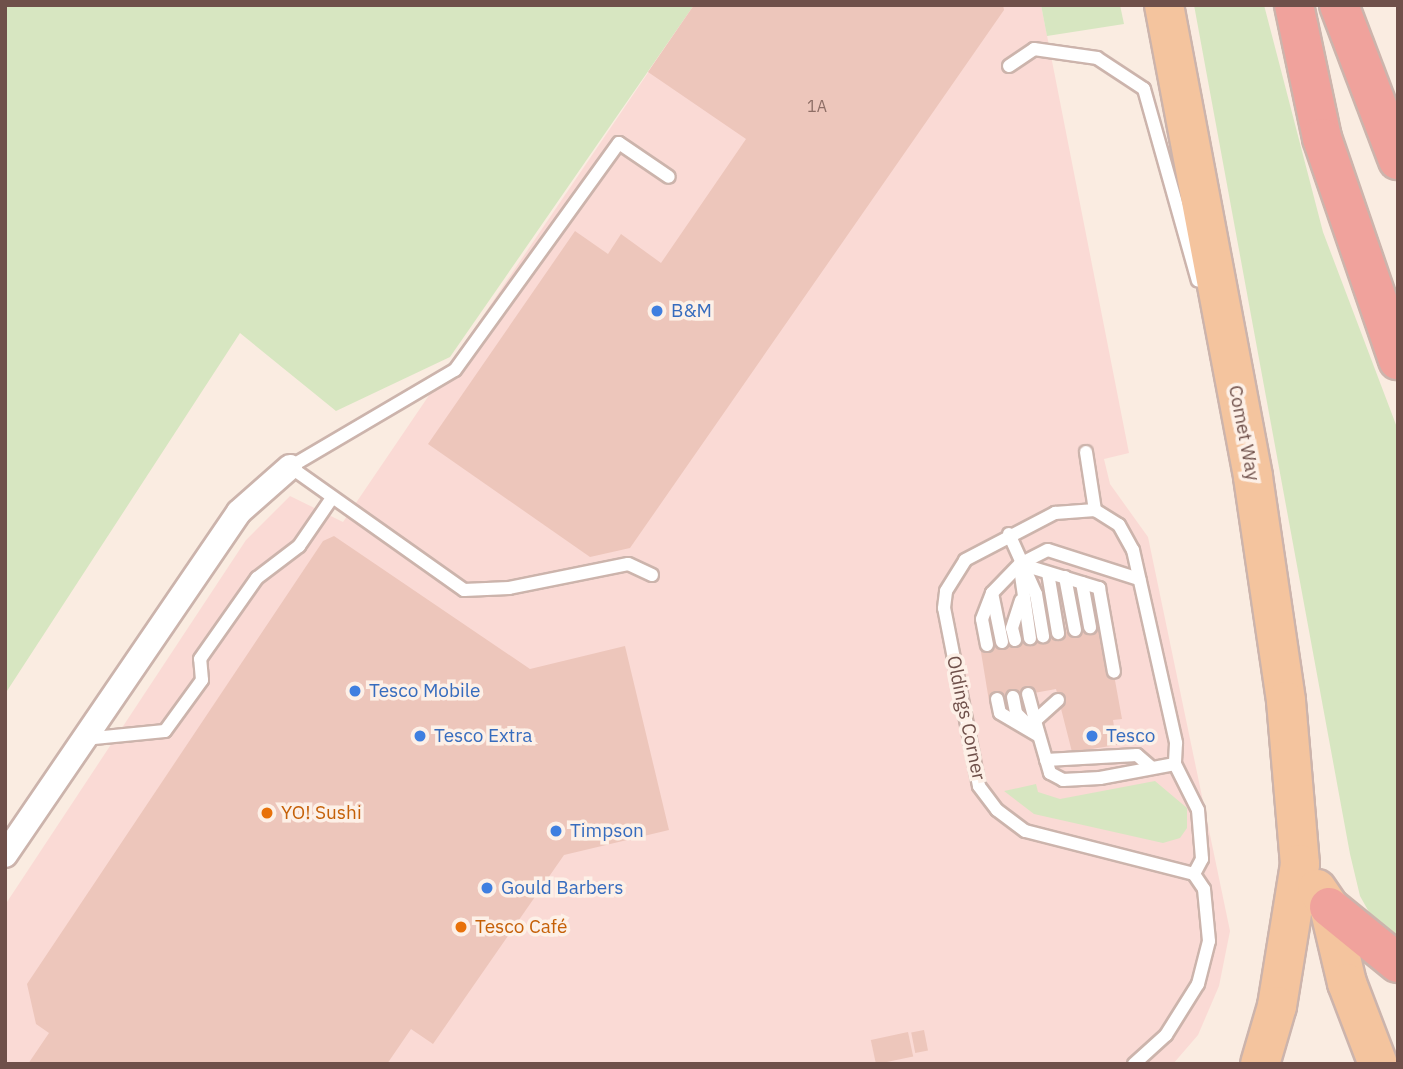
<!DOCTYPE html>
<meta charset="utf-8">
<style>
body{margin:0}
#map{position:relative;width:1403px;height:1069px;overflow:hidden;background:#faece1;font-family:"IBM Plex Sans",sans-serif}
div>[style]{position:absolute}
.commercial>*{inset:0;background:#fadad5}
.green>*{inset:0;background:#d7e6c1}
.building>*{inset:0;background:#edc6bb;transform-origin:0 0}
.roads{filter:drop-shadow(2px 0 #ccb4ac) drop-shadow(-2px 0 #ccb4ac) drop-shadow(0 2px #ccb4ac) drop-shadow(0 -2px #ccb4ac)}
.service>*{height:12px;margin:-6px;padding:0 6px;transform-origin:6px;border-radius:6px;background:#fff}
.minor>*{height:24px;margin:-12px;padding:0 12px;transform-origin:12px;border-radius:12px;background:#fff}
.primary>*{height:38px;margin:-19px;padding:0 19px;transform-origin:19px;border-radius:19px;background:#f4c49e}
.motorway>*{height:38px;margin:-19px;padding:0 19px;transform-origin:19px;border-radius:19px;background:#f0a29c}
.dots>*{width:19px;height:19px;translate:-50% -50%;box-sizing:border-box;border:4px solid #fdf0e7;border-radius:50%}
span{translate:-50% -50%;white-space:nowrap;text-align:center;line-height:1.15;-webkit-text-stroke:7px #fdf0e7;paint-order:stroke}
.number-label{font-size:16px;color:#8e6e66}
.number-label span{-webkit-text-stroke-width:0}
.shop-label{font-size:19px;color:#366cbe}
.left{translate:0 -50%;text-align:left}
.street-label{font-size:19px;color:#6f504a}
.food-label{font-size:19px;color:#c56008}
.frame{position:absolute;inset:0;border:7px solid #6f504a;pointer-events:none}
</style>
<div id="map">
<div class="commercial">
<div style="clip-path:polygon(694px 5px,1041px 5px,1129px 453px,1104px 459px,1110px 484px,1148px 537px,1230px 931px,1219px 986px,1198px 1035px,1173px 1064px,5px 1064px,5px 905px,246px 540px,290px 496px,343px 522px)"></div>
</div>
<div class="green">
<div style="clip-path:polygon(5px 5px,694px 5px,450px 357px,336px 411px,240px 333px,5px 694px)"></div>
<div style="clip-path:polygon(1041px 5px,1120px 5px,1124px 24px,1047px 36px)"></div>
<div style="clip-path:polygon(1194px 5px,1264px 5px,1323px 232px,1398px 430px,1398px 942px,1374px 921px,1360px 896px,1350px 854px)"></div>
<div style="clip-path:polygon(1155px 781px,1187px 808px,1187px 828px,1180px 838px,1163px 843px,1034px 814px,1004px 791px,1036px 784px,1038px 792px,1060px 799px)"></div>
</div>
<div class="building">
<div style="clip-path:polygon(694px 5px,1003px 5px,1004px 10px,630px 548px,590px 557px,428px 444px,575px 231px,608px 254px,621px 234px,661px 263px,746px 139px,648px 72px)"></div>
<div style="clip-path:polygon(334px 536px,530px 669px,625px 646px,669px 830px,564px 855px,433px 1044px,411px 1029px,387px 1064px,28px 1064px,49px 1033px,36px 1024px,27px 984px,323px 541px)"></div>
<div style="clip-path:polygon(1105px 625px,1122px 719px,1113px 720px,1117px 745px,1072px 752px,1056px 689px,989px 701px,980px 646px)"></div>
<div style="left:924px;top:1030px;width:21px;height:13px;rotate:79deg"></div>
<div style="left:908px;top:1032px;width:25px;height:38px;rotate:78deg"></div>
</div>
<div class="roads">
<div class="service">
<div style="left:1009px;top:66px;width:30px;rotate:-34deg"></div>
<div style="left:1034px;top:49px;width:64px;rotate:8.1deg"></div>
<div style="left:1097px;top:58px;width:56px;rotate:33.4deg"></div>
<div style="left:1144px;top:89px;width:199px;rotate:74.3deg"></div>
<div style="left:1086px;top:452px;width:59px;rotate:81.2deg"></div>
<div style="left:1009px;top:534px;width:66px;rotate:65.8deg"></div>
<div style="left:1036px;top:594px;width:43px;rotate:80.5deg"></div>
<div style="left:1020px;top:564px;width:83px;rotate:16.9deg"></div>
<div style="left:1099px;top:588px;width:85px;rotate:79.9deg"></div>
<div style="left:1020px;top:568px;width:71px;rotate:81.9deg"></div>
<div style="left:1048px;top:573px;width:61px;rotate:80.5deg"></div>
<div style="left:652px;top:575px;width:26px;rotate:-155deg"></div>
<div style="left:628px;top:564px;width:121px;rotate:168.6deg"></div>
<div style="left:509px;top:588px;width:45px;rotate:177.5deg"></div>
<div style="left:464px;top:590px;width:213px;rotate:-144.7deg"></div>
<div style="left:290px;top:467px;width:191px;rotate:-30.5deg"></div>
<div style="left:455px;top:370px;width:280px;rotate:-54.2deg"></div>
<div style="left:619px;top:143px;width:60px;rotate:34.2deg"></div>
<div style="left:1065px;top:577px;width:54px;rotate:79.3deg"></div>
<div style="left:1082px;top:583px;width:45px;rotate:79.7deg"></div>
<div style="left:1015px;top:640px;width:12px;rotate:-104deg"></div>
<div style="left:1012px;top:628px;width:29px;rotate:-72deg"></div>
<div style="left:1002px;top:642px;width:50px;rotate:-101.5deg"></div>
<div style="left:992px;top:593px;width:40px;rotate:-46deg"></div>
<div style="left:1020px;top:564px;width:31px;rotate:-27deg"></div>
<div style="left:1048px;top:550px;width:96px;rotate:17.7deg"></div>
<div style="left:987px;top:645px;width:26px;rotate:-101deg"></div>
<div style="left:982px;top:619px;width:28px;rotate:-69deg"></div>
<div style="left:1028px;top:694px;width:28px;rotate:75deg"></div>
<div style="left:1013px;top:697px;width:16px;rotate:79deg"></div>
<div style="left:1016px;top:713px;width:16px;rotate:45deg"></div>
<div style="left:997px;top:699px;width:14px;rotate:78deg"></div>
<div style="left:1000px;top:713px;width:43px;rotate:30.7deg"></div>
<div style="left:1058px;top:700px;width:31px;rotate:138deg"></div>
<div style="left:1035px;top:721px;width:54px;rotate:73.9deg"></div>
<div style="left:1050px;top:773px;width:15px;rotate:28deg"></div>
<div style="left:1063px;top:780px;width:37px;rotate:-3deg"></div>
<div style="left:1100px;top:778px;width:76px;rotate:-10.6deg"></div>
<div style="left:84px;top:739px;width:81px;rotate:-5.6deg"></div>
<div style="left:165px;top:731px;width:63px;rotate:-54deg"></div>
<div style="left:202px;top:680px;width:21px;rotate:-95deg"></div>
<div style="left:200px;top:659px;width:99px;rotate:-54.9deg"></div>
<div style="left:257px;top:578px;width:53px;rotate:-37.3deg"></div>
<div style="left:299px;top:546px;width:58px;rotate:-55.5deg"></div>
<div style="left:1046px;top:760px;width:91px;rotate:-3.1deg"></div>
<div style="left:1137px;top:755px;width:20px;rotate:41deg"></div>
<div style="left:1134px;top:1064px;width:43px;rotate:-42.2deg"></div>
<div style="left:1166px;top:1035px;width:60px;rotate:-57.9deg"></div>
<div style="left:1198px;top:984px;width:44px;rotate:-75.7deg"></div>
<div style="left:1209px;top:941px;width:52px;rotate:-95.5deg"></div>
<div style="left:1204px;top:889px;width:18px;rotate:-124deg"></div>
<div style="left:1194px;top:874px;width:174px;rotate:-165.7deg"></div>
<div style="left:1025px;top:831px;width:35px;rotate:-143deg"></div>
<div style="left:997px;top:810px;width:30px;rotate:-127deg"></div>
<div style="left:979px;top:786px;width:181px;rotate:-101.1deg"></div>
<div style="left:944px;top:608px;width:17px;rotate:-83deg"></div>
<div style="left:946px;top:591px;width:36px;rotate:-58deg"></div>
<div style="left:965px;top:560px;width:102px;rotate:-27.6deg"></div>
<div style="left:1055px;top:513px;width:40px;rotate:-4.3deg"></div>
<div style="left:1095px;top:510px;width:28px;rotate:32deg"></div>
<div style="left:1119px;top:525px;width:29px;rotate:61deg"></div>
<div style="left:1133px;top:550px;width:198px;rotate:77.4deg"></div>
<div style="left:1176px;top:743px;width:21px;rotate:93deg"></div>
<div style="left:1175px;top:764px;width:51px;rotate:63.4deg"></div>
<div style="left:1198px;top:810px;width:49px;rotate:85.3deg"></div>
<div style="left:1202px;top:859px;width:17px;rotate:118deg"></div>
</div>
<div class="minor">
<div style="left:5px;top:855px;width:415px;rotate:-55.7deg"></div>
<div style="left:239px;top:512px;width:68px;rotate:-41.4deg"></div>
</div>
<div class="primary">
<div style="left:1164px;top:5px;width:480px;rotate:79.3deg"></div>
<div style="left:1253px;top:477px;width:226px;rotate:81.6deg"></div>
<div style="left:1286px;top:701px;width:164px;rotate:85.1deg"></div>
<div style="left:1300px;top:864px;width:144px;rotate:99.2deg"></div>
<div style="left:1277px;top:1006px;width:60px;rotate:106.3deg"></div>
<div style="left:1317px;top:889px;width:22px;rotate:56deg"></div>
<div style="left:1329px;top:907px;width:78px;rotate:76.7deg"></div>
<div style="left:1347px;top:983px;width:87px;rotate:69.1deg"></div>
</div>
<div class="motorway">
<div style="left:1294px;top:5px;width:136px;rotate:78.1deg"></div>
<div style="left:1322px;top:138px;width:235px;rotate:71.1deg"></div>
<div style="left:1339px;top:5px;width:166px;rotate:69.2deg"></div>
<div style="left:1329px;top:907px;width:89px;rotate:39.1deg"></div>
</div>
</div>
<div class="dots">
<div style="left:657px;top:311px;background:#3f7fe0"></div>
<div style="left:355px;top:691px;background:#3f7fe0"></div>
<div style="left:420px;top:736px;background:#3f7fe0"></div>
<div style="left:1092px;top:736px;background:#3f7fe0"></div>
<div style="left:267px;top:813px;background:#e8710a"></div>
<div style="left:556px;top:831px;background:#3f7fe0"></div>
<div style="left:487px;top:888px;background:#3f7fe0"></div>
<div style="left:461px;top:927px;background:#e8710a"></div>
</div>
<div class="number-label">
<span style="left:817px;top:106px">1A</span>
</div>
<div class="shop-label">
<span class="left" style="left:671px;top:311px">B&amp;M</span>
<span class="left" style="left:369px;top:691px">Tesco Mobile</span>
<span class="left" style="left:434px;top:736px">Tesco Extra</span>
<span class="left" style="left:1106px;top:736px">Tesco</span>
<span class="left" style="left:570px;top:831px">Timpson</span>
<span class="left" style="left:501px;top:888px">Gould Barbers</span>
</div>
<div class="street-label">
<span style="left:1244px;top:433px;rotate:79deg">Comet Way</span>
<span style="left:966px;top:718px;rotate:78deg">Oldings Corner</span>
</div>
<div class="food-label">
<span class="left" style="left:281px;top:813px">YO! Sushi</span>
<span class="left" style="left:475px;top:927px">Tesco Café</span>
</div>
<div class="frame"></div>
</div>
